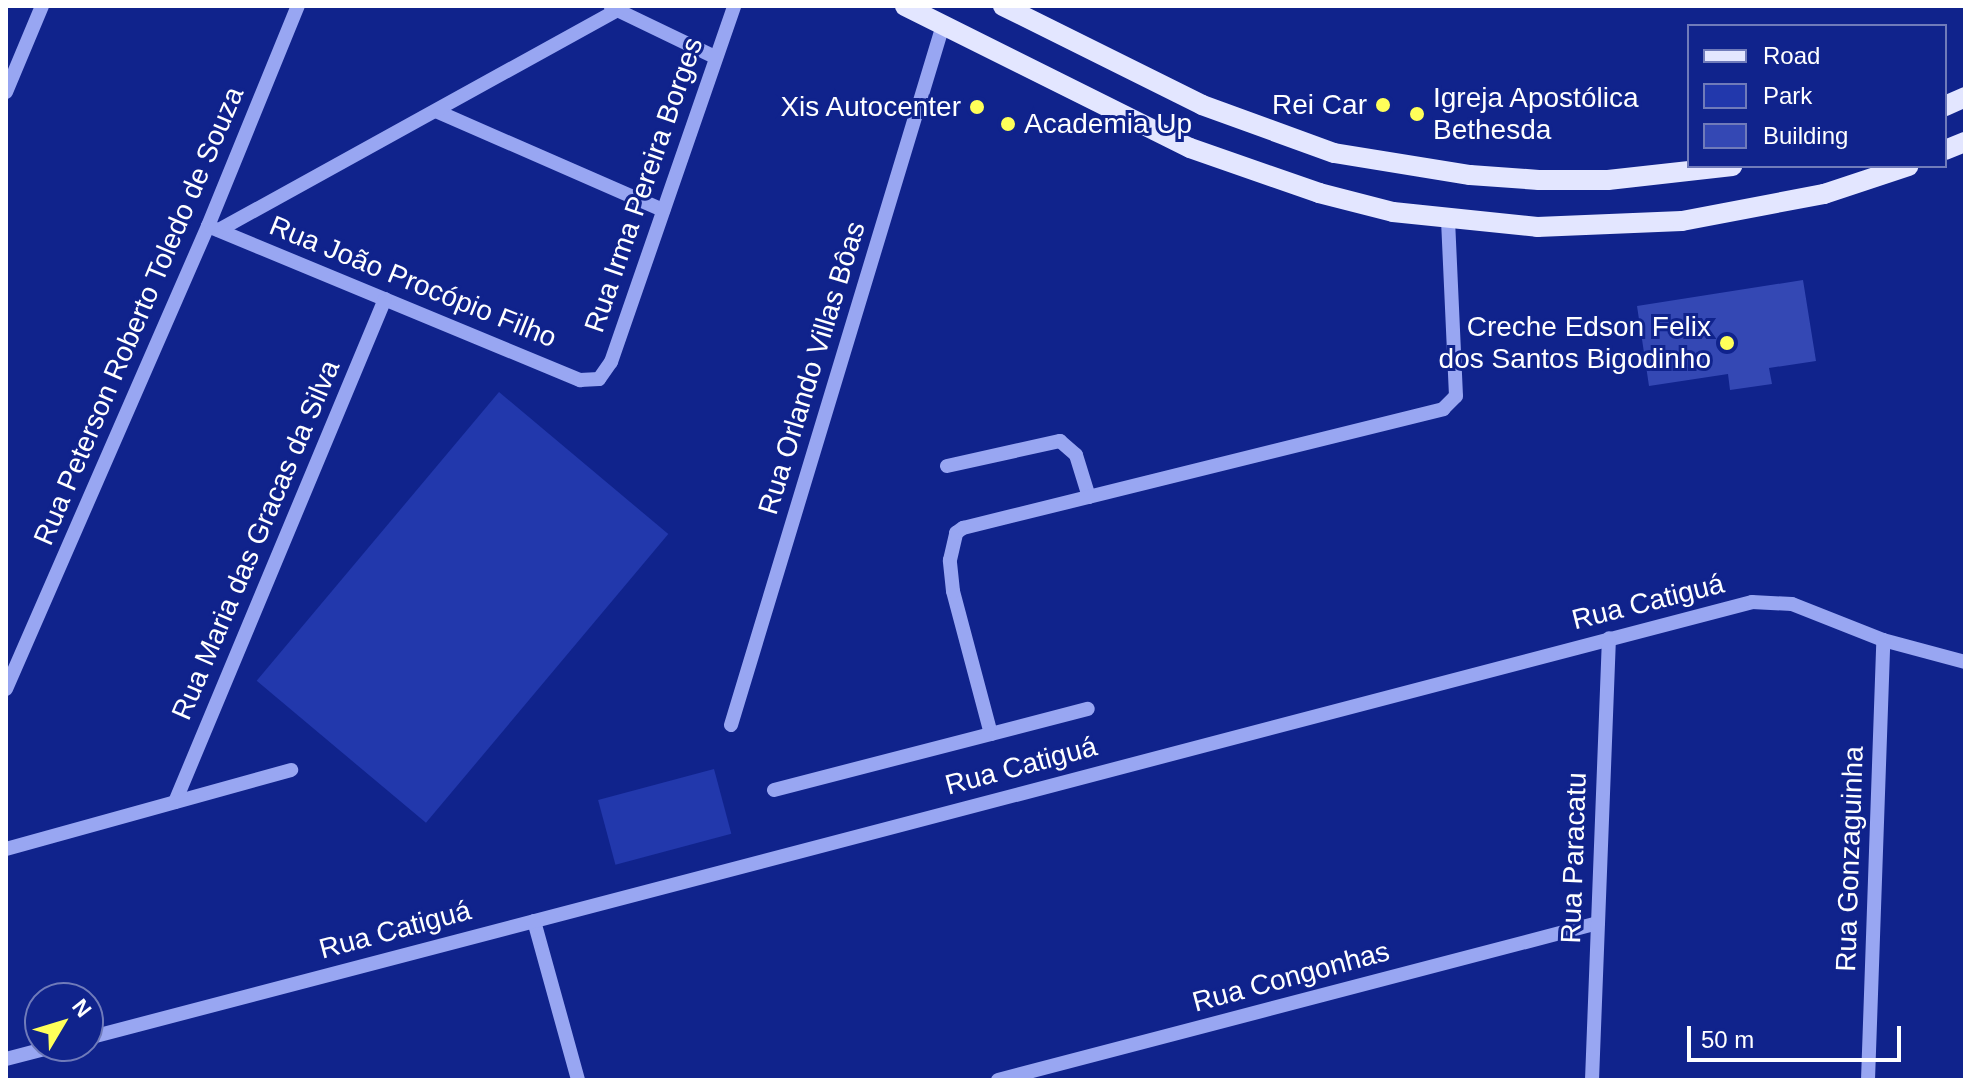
<!DOCTYPE html>
<meta charset="utf-8">
<style>
body{margin:0}
#map{position:relative;width:1971px;height:1086px;overflow:hidden;background:#10238c;font-family:Arial,sans-serif}
div>[style]{position:absolute}
.green>*{inset:0;background:#2238ac;transform-origin:0 0}
.building>*{inset:0;background:#3448b4}
.minor>*{height:14px;margin:-7px;padding:0 7px;transform-origin:7px;border-radius:7px;background:#98a6f2}
.major>*{height:20px;margin:-10px;padding:0 10px;transform-origin:10px;border-radius:10px;background:#e3e6ff}
.dots>*{width:22px;height:22px;translate:-50% -50%;box-sizing:border-box;border:4px solid #10238c;border-radius:50%}
span{translate:-50% -50%;white-space:nowrap;text-align:center;line-height:1.15;-webkit-text-stroke:6px #10238c;paint-order:stroke}
.poi-label{font-size:28px;color:#fff}
.left{translate:0 -50%;text-align:left}
.right{translate:-100% -50%;text-align:right}
.street-label{font-size:28px;color:#fff}
.frame{position:absolute;inset:0;border:8px solid #fff;pointer-events:none}
.legend{position:absolute;left:1687px;top:24px;width:260px;height:144px;box-sizing:border-box;background:#10238c;border:2px solid #707bba;margin:0;padding:10px 14px;list-style:none;font-size:24px;color:#fff}
.legend li{display:flex;align-items:center;gap:16px;height:40px}
.legend b{width:40px;border:2px solid #707bba}
.north{position:absolute;left:24px;top:982px;width:80px;height:80px;box-sizing:border-box;background:#10238c;border:2px solid #707bba;border-radius:50%;rotate:52deg;font-size:22px;font-weight:700;line-height:32px;text-align:center;color:#fff}
.north::after{content:'';display:block;margin:auto;width:28px;height:36px;background:#ffff59;clip-path:polygon(50% 0,100% 100%,50% 72%,0 100%)}
.scale{position:absolute;left:1687px;top:1026px;width:214px;height:36px;box-sizing:border-box;border:4px solid #fff;border-top:0;padding-left:10px;font-size:24px;line-height:28px;white-space:nowrap;color:#fff;-webkit-text-stroke:6px #10238c;paint-order:stroke}
</style>
<div id="map">
<div class="green">
<div style="left:499px;top:392px;width:221px;height:377px;rotate:40deg"></div>
<div style="left:714px;top:769px;width:67px;height:120px;rotate:75deg"></div>
</div>
<div class="building">
<div style="clip-path:polygon(1803px 280px,1816px 361px,1769px 368px,1772px 384px,1730px 390px,1728px 374px,1649px 386px,1637px 306px)"></div>
</div>
<div class="minor">
<div style="left:611px;top:7px;width:115px;rotate:25.7deg"></div>
<div style="left:6px;top:92px;width:93px;rotate:-67.3deg"></div>
<div style="left:436px;top:111px;width:248px;rotate:23.6deg"></div>
<div style="left:208px;top:226px;width:403px;rotate:22.5deg"></div>
<div style="left:580px;top:380px;width:19px;rotate:-3deg"></div>
<div style="left:599px;top:379px;width:21px;rotate:-55deg"></div>
<div style="left:611px;top:362px;width:377px;rotate:-70.9deg"></div>
<div style="left:219px;top:230px;width:456px;rotate:-28.9deg"></div>
<div style="left:947px;top:466px;width:116px;rotate:-12.5deg"></div>
<div style="left:1060px;top:441px;width:21px;rotate:41deg"></div>
<div style="left:1076px;top:455px;width:44px;rotate:72.8deg"></div>
<div style="left:6px;top:689px;width:505px;rotate:-66.43deg"></div>
<div style="left:208px;top:226px;width:238px;rotate:-67.8deg"></div>
<div style="left:731px;top:725px;width:731px;rotate:-73.15deg"></div>
<div style="left:991px;top:734px;width:148px;rotate:-104.9deg"></div>
<div style="left:953px;top:591px;width:31px;rotate:-96deg"></div>
<div style="left:950px;top:560px;width:28px;rotate:-77deg"></div>
<div style="left:956px;top:533px;width:9px;rotate:-36deg"></div>
<div style="left:963px;top:528px;width:495px;rotate:-13.9deg"></div>
<div style="left:1443px;top:409px;width:18px;rotate:-45deg"></div>
<div style="left:1456px;top:396px;width:176px;rotate:-92.6deg"></div>
<div style="left:774px;top:790px;width:324px;rotate:-14.5deg"></div>
<div style="left:175px;top:802px;width:545px;rotate:-67.34deg"></div>
<div style="left:6px;top:849px;width:296px;rotate:-15.5deg"></div>
<div style="left:534px;top:921px;width:165px;rotate:74.5deg"></div>
<div style="left:88px;top:1038px;width:1720px;rotate:-14.68deg"></div>
<div style="left:1752px;top:602px;width:40px;rotate:2.9deg"></div>
<div style="left:1792px;top:604px;width:98px;rotate:21.6deg"></div>
<div style="left:1883px;top:640px;width:85px;rotate:15deg"></div>
<div style="left:6px;top:1059px;width:52px;rotate:-14.6deg"></div>
<div style="left:998px;top:1080px;width:620px;rotate:-14.66deg"></div>
<div style="left:1592px;top:1080px;width:442px;rotate:-87.8deg"></div>
<div style="left:1868px;top:1080px;width:440px;rotate:-88deg"></div>
</div>
<div class="major">
<div style="left:905px;top:6px;width:318px;rotate:26.5deg"></div>
<div style="left:1190px;top:148px;width:137px;rotate:19.2deg"></div>
<div style="left:1319px;top:193px;width:76px;rotate:14.4deg"></div>
<div style="left:1393px;top:212px;width:145px;rotate:5.9deg"></div>
<div style="left:1537px;top:227px;width:145px;rotate:-2.4deg"></div>
<div style="left:1682px;top:221px;width:145px;rotate:-10.8deg"></div>
<div style="left:1824px;top:194px;width:89px;rotate:-18.4deg"></div>
<div style="left:1003px;top:6px;width:222px;rotate:26.4deg"></div>
<div style="left:1202px;top:105px;width:140px;rotate:20deg"></div>
<div style="left:1334px;top:153px;width:138px;rotate:9.2deg"></div>
<div style="left:1470px;top:175px;width:69px;rotate:4.1deg"></div>
<div style="left:1539px;top:180px;width:69px"></div>
<div style="left:1608px;top:180px;width:125px;rotate:-6.4deg"></div>
<div style="left:1945px;top:106px;width:22px;rotate:-24deg"></div>
<div style="left:1945px;top:150px;width:22px;rotate:-22deg"></div>
</div>
<div class="dots">
<div style="left:1383px;top:105px;background:#ffff59"></div>
<div style="left:977px;top:107px;background:#ffff59"></div>
<div style="left:1417px;top:114px;background:#ffff59"></div>
<div style="left:1008px;top:124px;background:#ffff59"></div>
<div style="left:1727px;top:343px;background:#ffff59"></div>
</div>
<div class="poi-label">
<span class="left" style="left:1433px;top:114px">Igreja Apostólica<br>Bethesda</span>
<span class="right" style="left:1367px;top:105px">Rei Car</span>
<span class="right" style="left:961px;top:107px">Xis Autocenter</span>
<span class="left" style="left:1024px;top:124px">Academia Up</span>
<span class="right" style="left:1711px;top:343px">Creche Edson Felix<br>dos Santos Bigodinho</span>
</div>
<div class="street-label">
<span style="left:644px;top:185px;rotate:-71deg">Rua Irma Pereira Borges</span>
<span style="left:413px;top:282px;rotate:22deg">Rua João Procópio Filho</span>
<span style="left:139px;top:316px;rotate:-67deg">Rua Peterson Roberto Toledo de Souza</span>
<span style="left:812px;top:368px;rotate:-73deg">Rua Orlando Villas Bôas</span>
<span style="left:256px;top:540px;rotate:-67deg">Rua Maria das Gracas da Silva</span>
<span style="left:1648px;top:602px;rotate:-14deg">Rua Catiguá</span>
<span style="left:1021px;top:766px;rotate:-15deg">Rua Catiguá</span>
<span style="left:1574px;top:858px;rotate:-88deg">Rua Paracatu</span>
<span style="left:1850px;top:859px;rotate:-88deg">Rua Gonzaguinha</span>
<span style="left:395px;top:930px;rotate:-15deg">Rua Catiguá</span>
<span style="left:1291px;top:977px;rotate:-15deg">Rua Congonhas</span>
</div>
<div class="frame"></div>
<ul class="legend">
<li><b style="height:10px;background:#e3e6ff"></b>Road</li>
<li><b style="height:22px;background:#2238ac"></b>Park</li>
<li><b style="height:22px;background:#3448b4"></b>Building</li>
</ul>
<div class="north">N</div>
<div class="scale">50 m</div>
</div>
